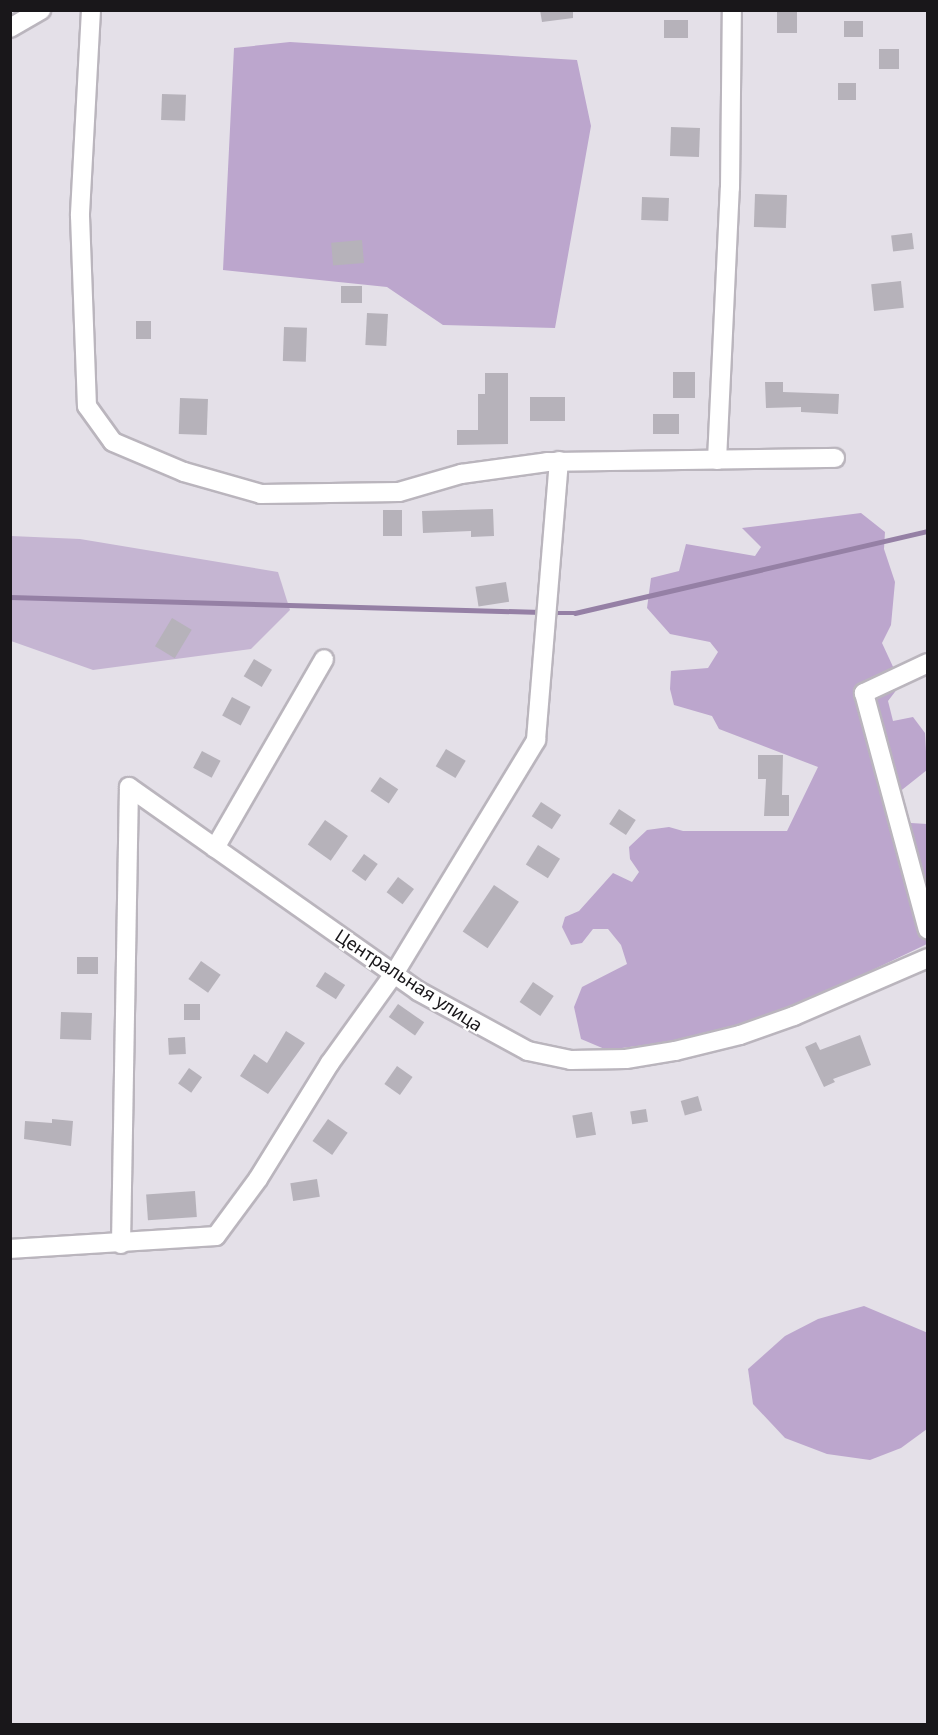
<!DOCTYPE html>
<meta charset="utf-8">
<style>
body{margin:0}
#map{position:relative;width:938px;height:1735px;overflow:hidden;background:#e4e0e8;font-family:"Noto Sans",sans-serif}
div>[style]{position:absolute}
.green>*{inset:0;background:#c5b5d2}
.forest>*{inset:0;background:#bca6cd}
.stream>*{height:4.5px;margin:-2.25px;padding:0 2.25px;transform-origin:2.25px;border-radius:2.25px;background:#9580a5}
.building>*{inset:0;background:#b6b2ba;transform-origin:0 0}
.roads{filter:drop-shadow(2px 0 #bab5bd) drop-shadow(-2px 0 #bab5bd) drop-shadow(0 2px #bab5bd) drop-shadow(0 -2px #bab5bd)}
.minor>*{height:18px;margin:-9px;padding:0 9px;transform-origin:9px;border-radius:9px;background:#fff}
span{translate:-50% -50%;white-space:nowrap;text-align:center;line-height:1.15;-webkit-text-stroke:4.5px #fff;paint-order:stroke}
.street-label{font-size:18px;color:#19171a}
.frame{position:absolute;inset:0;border:12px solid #19171a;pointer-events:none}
</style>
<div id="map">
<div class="green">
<div style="clip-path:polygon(11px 536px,80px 539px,278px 572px,290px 610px,251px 649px,93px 670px,11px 641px)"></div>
</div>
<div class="forest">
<div style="clip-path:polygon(290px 42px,577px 60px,591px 126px,555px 328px,443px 325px,387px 287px,223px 270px,234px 48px)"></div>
<div style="clip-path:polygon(861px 513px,885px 532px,884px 549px,895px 582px,891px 625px,882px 643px,901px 684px,888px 701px,893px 721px,913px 717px,925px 733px,927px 770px,898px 793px,894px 808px,911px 823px,927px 824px,927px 944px,812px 999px,750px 1023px,675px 1041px,607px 1050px,581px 1039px,574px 1007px,582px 987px,627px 964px,621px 945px,608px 929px,593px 929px,582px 943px,571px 945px,562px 927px,565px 917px,579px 911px,613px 873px,632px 882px,639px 872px,630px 859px,629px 847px,647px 830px,669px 827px,683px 831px,787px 831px,818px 767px,719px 729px,712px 716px,674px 705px,670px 689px,671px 671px,708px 668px,718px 652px,710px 642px,670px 634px,647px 608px,651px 578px,679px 571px,686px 544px,755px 556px,761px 547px,742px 528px)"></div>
<div style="clip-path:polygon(864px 1306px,928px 1333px,927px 1429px,901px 1448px,870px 1460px,827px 1454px,785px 1438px,753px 1404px,748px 1369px,785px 1336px,818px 1319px)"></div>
</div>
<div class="stream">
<div style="left:10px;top:597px;width:531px;rotate:1.62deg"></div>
<div style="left:550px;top:613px;width:25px"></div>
<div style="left:575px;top:613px;width:362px;rotate:-13.1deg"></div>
</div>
<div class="building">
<div style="clip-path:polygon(540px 10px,573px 10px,573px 18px,542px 22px)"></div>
<div style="left:777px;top:12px;width:20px;height:21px"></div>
<div style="left:664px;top:20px;width:24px;height:18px"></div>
<div style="left:844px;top:21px;width:19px;height:16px"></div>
<div style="left:899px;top:49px;width:20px;height:20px;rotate:90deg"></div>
<div style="left:838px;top:83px;width:18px;height:17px"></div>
<div style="left:162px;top:94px;width:24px;height:26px;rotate:2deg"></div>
<div style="left:671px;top:127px;width:29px;height:29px;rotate:2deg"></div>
<div style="left:755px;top:194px;width:32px;height:33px;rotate:2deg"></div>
<div style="left:642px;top:197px;width:27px;height:23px;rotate:2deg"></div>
<div style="left:912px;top:233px;width:16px;height:21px;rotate:83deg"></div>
<div style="left:362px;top:240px;width:23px;height:31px;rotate:85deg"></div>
<div style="left:901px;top:281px;width:27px;height:30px;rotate:84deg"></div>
<div style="left:341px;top:286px;width:21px;height:17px"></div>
<div style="left:367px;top:313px;width:21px;height:32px;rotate:3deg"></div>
<div style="left:136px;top:321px;width:15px;height:18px"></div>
<div style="left:284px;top:327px;width:23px;height:34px;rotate:2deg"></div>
<div style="left:673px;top:372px;width:22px;height:26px"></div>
<div style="clip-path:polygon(485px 373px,508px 373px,508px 444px,457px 445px,457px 430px,478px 430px,478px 394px,485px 394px)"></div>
<div style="clip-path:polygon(765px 382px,783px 382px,783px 392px,839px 394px,838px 414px,801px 412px,801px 407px,766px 408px)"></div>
<div style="left:530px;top:397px;width:35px;height:24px"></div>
<div style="left:180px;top:398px;width:28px;height:36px;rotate:2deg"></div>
<div style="left:679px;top:414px;width:20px;height:26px;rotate:90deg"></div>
<div style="clip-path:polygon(493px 509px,494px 536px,471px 537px,471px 531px,423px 533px,422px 511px)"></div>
<div style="left:383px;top:510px;width:19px;height:26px"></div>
<div style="left:506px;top:582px;width:20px;height:31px;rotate:81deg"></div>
<div style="left:172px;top:618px;width:23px;height:33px;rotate:31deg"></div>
<div style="left:254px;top:659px;width:21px;height:20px;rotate:31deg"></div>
<div style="left:232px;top:697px;width:21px;height:21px;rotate:28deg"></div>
<div style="left:446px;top:749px;width:23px;height:20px;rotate:31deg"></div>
<div style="left:202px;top:751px;width:21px;height:19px;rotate:28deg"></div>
<div style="clip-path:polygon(758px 755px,783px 755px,782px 795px,789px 795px,789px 816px,764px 816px,766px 779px,758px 779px)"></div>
<div style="left:380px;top:777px;width:22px;height:17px;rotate:34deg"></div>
<div style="left:541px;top:802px;width:24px;height:17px;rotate:33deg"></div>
<div style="left:619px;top:809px;width:20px;height:18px;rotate:33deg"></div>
<div style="left:325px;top:820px;width:28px;height:30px;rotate:35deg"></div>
<div style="left:538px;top:845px;width:26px;height:23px;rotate:32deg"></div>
<div style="left:364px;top:854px;width:17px;height:21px;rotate:36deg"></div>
<div style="left:398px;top:877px;width:20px;height:19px;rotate:37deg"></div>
<div style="left:494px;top:885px;width:30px;height:56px;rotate:34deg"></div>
<div style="left:77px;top:957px;width:21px;height:17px"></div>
<div style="left:201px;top:961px;width:24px;height:22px;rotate:35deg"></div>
<div style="left:325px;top:972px;width:24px;height:17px;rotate:33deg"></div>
<div style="left:533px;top:982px;width:25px;height:24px;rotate:34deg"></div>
<div style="left:184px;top:1004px;width:16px;height:16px"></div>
<div style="left:398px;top:1004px;width:32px;height:16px;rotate:35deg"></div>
<div style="left:61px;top:1012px;width:31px;height:27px;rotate:2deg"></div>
<div style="clip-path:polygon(286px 1031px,305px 1043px,268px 1094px,240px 1076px,254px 1054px,267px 1063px)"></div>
<div style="clip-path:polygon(860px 1035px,871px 1065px,833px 1079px,835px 1082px,824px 1087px,805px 1047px,816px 1042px,820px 1050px)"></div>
<div style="left:185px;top:1037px;width:17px;height:17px;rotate:87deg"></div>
<div style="left:397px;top:1066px;width:19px;height:22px;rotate:35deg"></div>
<div style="left:189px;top:1068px;width:16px;height:19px;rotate:35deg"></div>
<div style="left:698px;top:1096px;width:15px;height:18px;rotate:74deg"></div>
<div style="left:646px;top:1109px;width:13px;height:16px;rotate:81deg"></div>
<div style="left:592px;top:1112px;width:23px;height:20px;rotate:80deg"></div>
<div style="clip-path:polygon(52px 1119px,73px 1121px,71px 1146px,24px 1139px,25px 1121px,52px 1123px)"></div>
<div style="left:328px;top:1119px;width:24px;height:27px;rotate:35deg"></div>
<div style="left:317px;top:1179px;width:18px;height:27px;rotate:81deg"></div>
<div style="left:195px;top:1191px;width:26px;height:49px;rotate:86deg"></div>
</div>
<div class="roads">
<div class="minor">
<div style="left:91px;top:10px;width:206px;rotate:93.1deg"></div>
<div style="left:80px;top:216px;width:190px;rotate:87.9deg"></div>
<div style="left:87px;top:406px;width:44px;rotate:54.2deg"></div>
<div style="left:113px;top:442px;width:77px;rotate:22.9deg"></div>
<div style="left:184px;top:472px;width:80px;rotate:15.9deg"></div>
<div style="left:261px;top:494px;width:138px;rotate:-0.8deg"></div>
<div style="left:399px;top:492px;width:65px;rotate:-16.2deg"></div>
<div style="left:461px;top:474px;width:87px;rotate:-7.9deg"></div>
<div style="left:547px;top:462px;width:288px;rotate:-0.8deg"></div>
<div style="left:10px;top:28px;width:36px;rotate:-30deg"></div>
<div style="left:717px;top:460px;width:272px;rotate:-87.3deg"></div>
<div style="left:730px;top:188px;width:178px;rotate:-89.4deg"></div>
<div style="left:928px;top:663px;width:71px;rotate:154.9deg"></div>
<div style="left:864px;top:693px;width:245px;rotate:74.9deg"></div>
<div style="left:129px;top:787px;width:354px;rotate:35.2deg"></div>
<div style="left:418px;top:991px;width:125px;rotate:28.6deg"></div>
<div style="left:528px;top:1051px;width:44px;rotate:11.8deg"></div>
<div style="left:571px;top:1060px;width:55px;rotate:-1deg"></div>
<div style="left:626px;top:1059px;width:50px;rotate:-9.3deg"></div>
<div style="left:675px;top:1051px;width:67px;rotate:-13.8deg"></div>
<div style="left:740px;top:1035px;width:57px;rotate:-19.4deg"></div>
<div style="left:794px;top:1016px;width:146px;rotate:-23.4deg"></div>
<div style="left:215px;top:848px;width:218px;rotate:-60deg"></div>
<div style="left:121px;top:1244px;width:457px;rotate:-89deg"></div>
<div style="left:10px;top:1249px;width:206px;rotate:-3.6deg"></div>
<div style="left:216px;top:1236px;width:71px;rotate:-53.6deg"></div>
<div style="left:258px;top:1179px;width:137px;rotate:-58.2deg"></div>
<div style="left:330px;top:1063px;width:110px;rotate:-54.3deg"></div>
<div style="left:394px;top:974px;width:274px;rotate:-58.7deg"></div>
<div style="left:536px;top:740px;width:280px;rotate:-85.3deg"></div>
</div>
</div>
<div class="street-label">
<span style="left:409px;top:980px;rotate:33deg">Центральная улица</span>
</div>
<div class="frame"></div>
</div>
